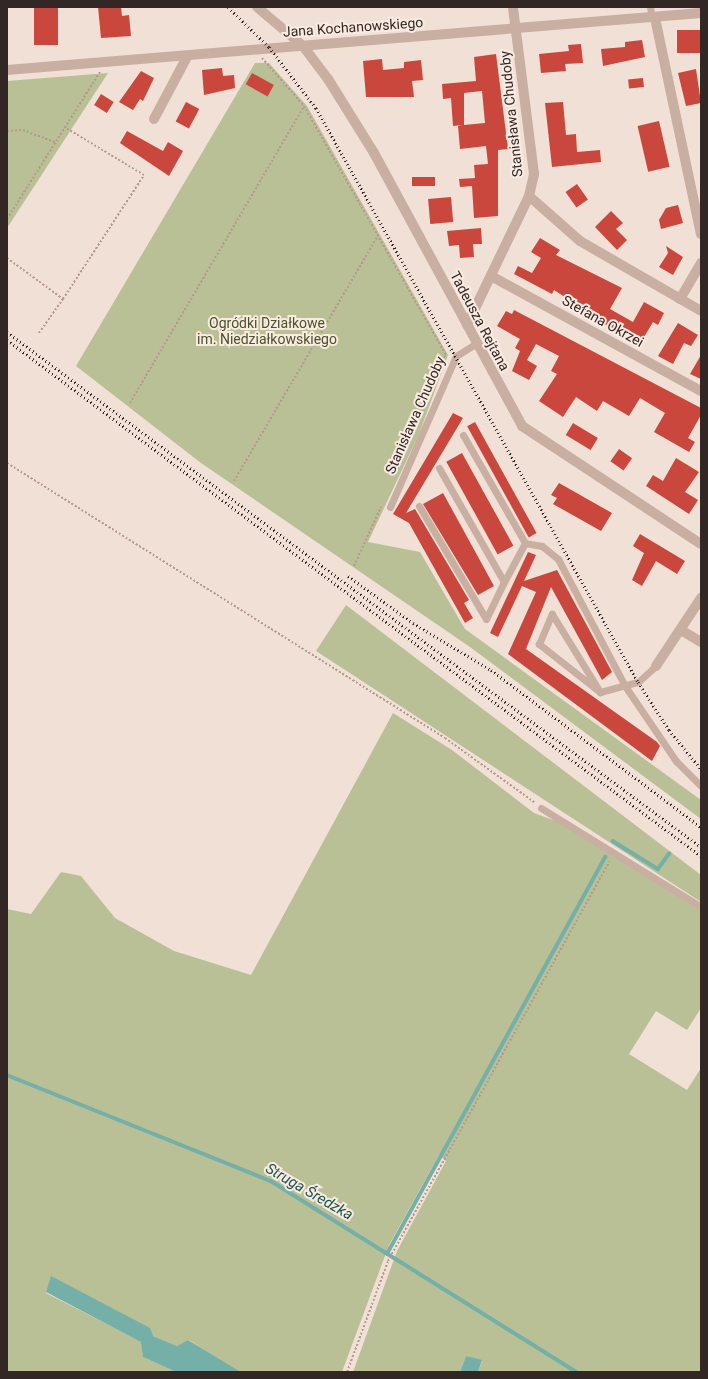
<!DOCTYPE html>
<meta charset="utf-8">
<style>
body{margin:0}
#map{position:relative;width:708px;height:1379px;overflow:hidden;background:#f1e0d6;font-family:Roboto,sans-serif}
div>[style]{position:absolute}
.green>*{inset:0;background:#b9c096}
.water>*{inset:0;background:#74afa8}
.stream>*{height:3.5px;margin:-1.75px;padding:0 1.75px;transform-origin:1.75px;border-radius:1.75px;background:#74afa8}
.building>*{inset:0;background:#c9473c;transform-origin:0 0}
.path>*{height:2px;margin-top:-1px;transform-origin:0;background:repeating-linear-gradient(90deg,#b5978c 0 2px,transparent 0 4px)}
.lane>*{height:7px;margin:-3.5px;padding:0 3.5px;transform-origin:3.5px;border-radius:3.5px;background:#c9aea2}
.street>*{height:10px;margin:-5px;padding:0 5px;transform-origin:5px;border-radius:5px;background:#c9aea2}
.rail>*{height:3px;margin-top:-1.5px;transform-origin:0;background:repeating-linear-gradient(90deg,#332725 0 1px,transparent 0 4px)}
span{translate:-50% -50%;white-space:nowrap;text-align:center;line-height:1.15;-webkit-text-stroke:4px #f9ebe2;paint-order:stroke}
.street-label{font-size:14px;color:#332725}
.park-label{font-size:14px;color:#495228}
.water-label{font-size:15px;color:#1a5550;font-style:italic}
.frame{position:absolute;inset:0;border:8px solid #332725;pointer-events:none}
</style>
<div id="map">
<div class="green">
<div style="clip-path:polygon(255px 63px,269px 63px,307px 106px,448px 355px,419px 434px,368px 542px,420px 552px,465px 629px,701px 800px,701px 819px,470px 647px,201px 463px,76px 366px)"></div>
<div style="clip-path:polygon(108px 73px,7px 228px,7px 81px)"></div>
<div style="clip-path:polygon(346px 605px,701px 875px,701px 902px,316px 651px)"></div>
<div style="clip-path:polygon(393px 713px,452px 750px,534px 813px,570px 826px,701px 911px,701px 1008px,687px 1030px,656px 1011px,629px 1054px,687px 1090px,701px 1068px,701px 1372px,478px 1372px,482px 1361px,466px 1356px,460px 1372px,353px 1372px,397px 1251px,446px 1161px,439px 1155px,389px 1245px,342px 1372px,238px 1372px,189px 1340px,177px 1346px,153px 1336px,51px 1277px,46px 1293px,142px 1342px,143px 1357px,176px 1372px,7px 1372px,7px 909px,31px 914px,61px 872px,81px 876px,115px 918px,174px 951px,251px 975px)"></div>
</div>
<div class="water">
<div style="clip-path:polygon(51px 1276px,150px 1328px,153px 1336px,177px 1346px,188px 1340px,239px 1371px,176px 1372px,143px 1357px,141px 1342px,46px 1292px)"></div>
<div style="clip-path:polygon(466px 1356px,482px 1360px,478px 1372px,460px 1372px)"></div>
</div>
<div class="stream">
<div style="left:613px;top:841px;width:53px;rotate:31.9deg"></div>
<div style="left:658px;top:869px;width:19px;rotate:-54deg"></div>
<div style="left:7px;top:1075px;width:284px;rotate:21.9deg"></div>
<div style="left:271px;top:1181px;width:361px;rotate:32deg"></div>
<div style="left:387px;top:1254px;width:453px;rotate:-61.2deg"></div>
</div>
<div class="building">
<div style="left:34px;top:7px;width:24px;height:38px"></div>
<div style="clip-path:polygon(98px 7px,121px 7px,122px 16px,129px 15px,131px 36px,101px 38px)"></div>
<div style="left:701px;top:30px;width:23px;height:24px;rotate:90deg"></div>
<div style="clip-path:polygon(642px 40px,645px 57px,603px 66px,601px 49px,625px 47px,625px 42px)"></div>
<div style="clip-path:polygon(581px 44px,583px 63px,565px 64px,566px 71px,541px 73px,539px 54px,569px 51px,568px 45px)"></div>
<div style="clip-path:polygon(evenodd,496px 54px,508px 149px,498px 150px,498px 216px,474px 218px,472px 186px,460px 187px,459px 179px,475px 178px,474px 165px,488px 164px,486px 146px,460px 149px,458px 126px,462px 125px,453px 126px,451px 98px,443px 99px,442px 84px,476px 81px,474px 57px,496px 54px,482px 91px,485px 123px,464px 125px,464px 93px,482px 91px)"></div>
<div style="clip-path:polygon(382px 59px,383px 70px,404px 68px,404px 62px,421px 60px,423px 80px,412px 81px,414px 97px,366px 97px,363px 61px)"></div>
<div style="clip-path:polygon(222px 68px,223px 76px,234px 75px,235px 88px,204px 95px,202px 70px)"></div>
<div style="clip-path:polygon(696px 69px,701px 103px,686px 106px,678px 73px)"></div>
<div style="clip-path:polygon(141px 71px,154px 78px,143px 101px,140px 99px,133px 110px,119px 102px)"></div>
<div style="left:252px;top:73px;width:25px;height:13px;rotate:29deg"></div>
<div style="left:643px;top:78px;width:9px;height:15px;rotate:84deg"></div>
<div style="left:101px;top:94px;width:15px;height:13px;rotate:32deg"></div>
<div style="left:186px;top:102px;width:15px;height:22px;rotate:28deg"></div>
<div style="clip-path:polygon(563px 102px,566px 135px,576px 134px,577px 152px,600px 150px,601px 162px,552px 167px,545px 103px)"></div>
<div style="left:659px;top:121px;width:47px;height:22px;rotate:77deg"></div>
<div style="clip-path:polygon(127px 131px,163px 151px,168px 142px,183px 151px,169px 176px,120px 143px)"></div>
<div style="left:435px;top:177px;width:9px;height:23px;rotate:90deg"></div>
<div style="left:577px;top:184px;width:19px;height:14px;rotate:55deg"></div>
<div style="left:451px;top:197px;width:25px;height:23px;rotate:85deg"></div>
<div style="clip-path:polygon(678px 205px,683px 223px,661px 229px,659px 220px,666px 208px)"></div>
<div style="clip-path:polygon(611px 211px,623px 223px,616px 229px,627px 240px,617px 250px,595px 227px)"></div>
<div style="clip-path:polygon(481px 228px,482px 244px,473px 244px,474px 257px,460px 258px,459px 245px,449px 246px,447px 231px)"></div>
<div style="clip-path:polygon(540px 238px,560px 250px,556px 255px,622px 288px,610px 309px,633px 322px,644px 302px,664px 313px,658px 325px,653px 322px,641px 342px,592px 318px,593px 315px,554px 290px,552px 294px,514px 274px,518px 266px,532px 273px,541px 258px,531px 252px)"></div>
<div style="clip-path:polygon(666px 246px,683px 257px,673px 275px,659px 267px,668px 253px)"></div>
<div style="clip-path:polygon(514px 310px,701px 408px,701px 415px,688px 438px,695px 442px,689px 452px,654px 432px,665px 413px,640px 398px,629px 416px,603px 401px,597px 411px,576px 397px,563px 417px,539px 401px,557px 374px,551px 371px,559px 356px,536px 344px,527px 360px,537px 366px,529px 380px,512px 371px,520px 351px,515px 348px,520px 339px,497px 326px,506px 311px,512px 314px)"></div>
<div style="clip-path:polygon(678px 323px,698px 335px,691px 346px,684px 343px,673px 364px,658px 356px)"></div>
<div style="clip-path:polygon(701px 355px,701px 379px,690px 374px)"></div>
<div style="clip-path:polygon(453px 413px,463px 418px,406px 513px,415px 509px,469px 600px,464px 603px,473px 618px,465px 623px,409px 523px,393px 514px)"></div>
<div style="left:475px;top:422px;width:127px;height:9px;rotate:61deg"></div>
<div style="left:573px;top:423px;width:29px;height:14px;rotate:31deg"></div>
<div style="left:619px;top:449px;width:16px;height:15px;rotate:35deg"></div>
<div style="left:462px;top:453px;width:106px;height:18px;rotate:61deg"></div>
<div style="clip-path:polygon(676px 458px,699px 472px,685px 492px,698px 500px,689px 514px,646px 486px,653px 475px,663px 481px)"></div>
<div style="clip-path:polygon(559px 483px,612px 513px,601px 531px,553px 504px,557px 498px,551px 495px)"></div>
<div style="clip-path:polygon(443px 493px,494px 586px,478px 595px,423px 504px)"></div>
<div style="clip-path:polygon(640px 534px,685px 561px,677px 574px,656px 561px,642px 586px,632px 580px,644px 553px,633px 546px)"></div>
<div style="clip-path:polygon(528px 552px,536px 555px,524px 581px,557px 570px,612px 672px,602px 680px,551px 587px,526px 649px,657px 742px,660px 746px,652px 761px,508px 654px,536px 592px,522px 586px,498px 637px,490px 633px)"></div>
</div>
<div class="path">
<div style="left:262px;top:58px;width:64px;rotate:48.8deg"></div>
<div style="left:304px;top:106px;width:287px;rotate:60.3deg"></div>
<div style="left:7px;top:131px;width:16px;rotate:-4deg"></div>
<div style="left:23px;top:130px;width:36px;rotate:21deg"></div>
<div style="left:7px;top:219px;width:174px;rotate:-57.7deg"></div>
<div style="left:7px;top:258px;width:69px;rotate:36.2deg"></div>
<div style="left:63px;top:299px;width:148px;rotate:-56.8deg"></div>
<div style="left:144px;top:175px;width:91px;rotate:-148.9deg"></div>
<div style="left:39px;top:333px;width:42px;rotate:-54.8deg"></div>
<div style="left:441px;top:365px;width:11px;rotate:-68deg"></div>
<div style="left:130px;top:403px;width:344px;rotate:-59.6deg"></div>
<div style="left:7px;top:463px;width:517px;rotate:32.12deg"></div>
<div style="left:445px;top:738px;width:110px;rotate:35.7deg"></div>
<div style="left:234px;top:481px;width:284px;rotate:-59.6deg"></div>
<div style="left:354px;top:566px;width:65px;rotate:-65.4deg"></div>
<div style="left:347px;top:1372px;width:118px;rotate:-69.7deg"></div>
<div style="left:388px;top:1261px;width:457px;rotate:-61deg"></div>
</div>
<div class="lane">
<div style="left:650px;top:7px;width:11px;rotate:80deg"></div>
<div style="left:463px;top:435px;width:125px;rotate:60.1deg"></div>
<div style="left:525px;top:543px;width:17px;rotate:10deg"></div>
<div style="left:542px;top:546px;width:21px;rotate:39deg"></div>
<div style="left:558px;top:559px;width:144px;rotate:62.2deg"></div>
<div style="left:625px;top:686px;width:91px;rotate:55.8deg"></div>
<div style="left:676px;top:761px;width:35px;rotate:45deg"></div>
<div style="left:439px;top:468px;width:131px;rotate:60.3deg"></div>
<div style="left:504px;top:582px;width:44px;rotate:-61.7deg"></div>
<div style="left:419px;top:506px;width:131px;rotate:59.3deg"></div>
<div style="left:486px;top:619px;width:41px;rotate:-64.1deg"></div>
<div style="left:390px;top:507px;width:165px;rotate:-66.4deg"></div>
<div style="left:456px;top:356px;width:25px;rotate:-32deg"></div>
<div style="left:600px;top:692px;width:78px;rotate:-141.8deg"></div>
<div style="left:539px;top:644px;width:33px;rotate:-67deg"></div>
<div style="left:552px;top:614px;width:92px;rotate:58.4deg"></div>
<div style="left:600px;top:692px;width:39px;rotate:-15deg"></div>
<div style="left:638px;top:682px;width:24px;rotate:-42deg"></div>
<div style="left:541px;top:808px;width:188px;rotate:31.7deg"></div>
</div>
<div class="street">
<div style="left:257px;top:7px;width:60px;rotate:40.3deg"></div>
<div style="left:303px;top:46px;width:41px;rotate:52.9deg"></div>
<div style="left:328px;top:79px;width:87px;rotate:58.1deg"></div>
<div style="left:374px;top:153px;width:311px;rotate:61.5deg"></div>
<div style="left:522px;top:426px;width:214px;rotate:33.4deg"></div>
<div style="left:655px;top:18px;width:221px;rotate:78deg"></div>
<div style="left:7px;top:70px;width:696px;rotate:-4.7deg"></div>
<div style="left:154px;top:119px;width:72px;rotate:-62deg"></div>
<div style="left:529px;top:196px;width:68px;rotate:41.4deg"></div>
<div style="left:580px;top:241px;width:140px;rotate:30deg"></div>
<div style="left:491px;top:276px;width:239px;rotate:28.7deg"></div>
<div style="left:680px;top:299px;width:42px;rotate:-59.7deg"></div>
<div style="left:467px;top:325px;width:143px;rotate:-64.3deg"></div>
<div style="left:529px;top:196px;width:23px;rotate:-77deg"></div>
<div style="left:534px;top:174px;width:168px;rotate:-97.2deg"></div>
<div style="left:681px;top:630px;width:23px;rotate:31deg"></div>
<div style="left:656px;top:666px;width:82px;rotate:-56.5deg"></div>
</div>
<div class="rail">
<div style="left:228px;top:7px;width:57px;rotate:44.3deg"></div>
<div style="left:269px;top:47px;width:77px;rotate:52.4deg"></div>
<div style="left:316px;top:108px;width:658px;rotate:60.71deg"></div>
<div style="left:638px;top:682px;width:57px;rotate:57.1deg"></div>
<div style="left:669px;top:730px;width:50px;rotate:50.6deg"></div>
<div style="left:7px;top:332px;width:864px;rotate:36.58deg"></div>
<div style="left:7px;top:340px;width:865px;rotate:36.63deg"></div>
<div style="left:348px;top:576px;width:80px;rotate:35.9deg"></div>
<div style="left:413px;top:623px;width:91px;rotate:31.1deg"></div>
<div style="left:491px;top:670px;width:262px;rotate:36.8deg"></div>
</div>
<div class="street-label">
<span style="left:353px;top:27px;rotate:-4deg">Jana Kochanowskiego</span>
<span style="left:511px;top:114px;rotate:-96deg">Stanisława Chudoby</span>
<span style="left:480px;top:321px;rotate:62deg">Tadeusza Rejtana</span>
<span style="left:603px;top:321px;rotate:29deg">Stefana Okrzei</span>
<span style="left:415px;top:415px;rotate:-66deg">Stanisława Chudoby</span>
</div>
<div class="park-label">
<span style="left:267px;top:331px">Ogródki Działkowe<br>im. Niedziałkowskiego</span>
</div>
<div class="water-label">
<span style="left:309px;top:1192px;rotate:30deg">Struga Średzka</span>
</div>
<div class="frame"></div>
</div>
